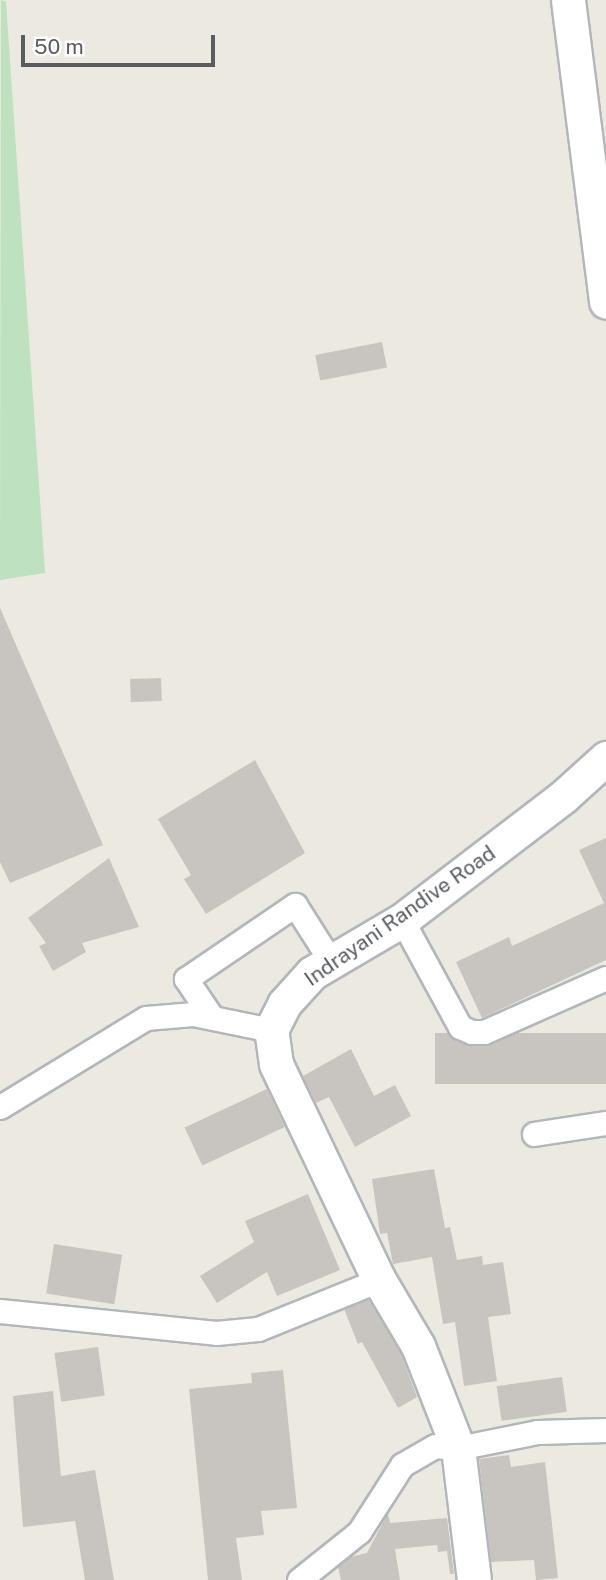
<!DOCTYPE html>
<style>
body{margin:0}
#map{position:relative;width:606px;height:1580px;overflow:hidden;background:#ebe9e0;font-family:"Public Sans",sans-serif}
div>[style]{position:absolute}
.green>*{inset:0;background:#bee1bf}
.building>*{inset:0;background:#c8c5c0;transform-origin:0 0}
.roads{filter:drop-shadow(2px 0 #b3b6ba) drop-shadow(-2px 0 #b3b6ba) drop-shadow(0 2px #b3b6ba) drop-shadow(0 -2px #b3b6ba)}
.street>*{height:23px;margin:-11.5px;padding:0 11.5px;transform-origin:11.5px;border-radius:11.5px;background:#fff}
.secondary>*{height:33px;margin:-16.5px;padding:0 16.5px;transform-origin:16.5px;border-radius:16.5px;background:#fff}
span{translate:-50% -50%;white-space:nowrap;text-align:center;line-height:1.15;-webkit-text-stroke:5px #fff;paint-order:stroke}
.street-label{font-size:21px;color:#595c60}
.scale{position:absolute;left:21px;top:35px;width:194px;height:32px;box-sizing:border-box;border:4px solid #595c60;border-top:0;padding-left:9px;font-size:21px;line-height:24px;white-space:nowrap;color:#595c60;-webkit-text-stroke:5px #fff;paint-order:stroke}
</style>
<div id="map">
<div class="green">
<div style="clip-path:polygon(1px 0,6px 2px,45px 573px,0 580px)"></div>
</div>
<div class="building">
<div style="left:382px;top:342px;width:26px;height:68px;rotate:79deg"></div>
<div style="clip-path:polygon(0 608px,103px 845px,10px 883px,0 862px)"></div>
<div style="left:161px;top:678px;width:23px;height:31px;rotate:88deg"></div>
<div style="clip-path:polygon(255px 760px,305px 853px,206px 914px,184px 879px,191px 875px,158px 819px)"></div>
<div style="clip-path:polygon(606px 838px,606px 960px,482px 1018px,456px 962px,509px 937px,512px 946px,604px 903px,579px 850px)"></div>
<div style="clip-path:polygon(109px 858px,139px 927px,82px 943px,86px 952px,53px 971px,39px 946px,46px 943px,28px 918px)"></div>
<div style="left:606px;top:1033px;width:51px;height:171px;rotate:90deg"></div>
<div style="clip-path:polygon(351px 1049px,374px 1096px,395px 1085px,411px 1116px,355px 1147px,329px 1097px,316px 1103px,303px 1076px)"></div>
<div style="left:267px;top:1089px;width:42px;height:91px;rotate:65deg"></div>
<div style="clip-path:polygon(434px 1169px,445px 1228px,450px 1227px,457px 1260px,482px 1256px,483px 1265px,503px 1262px,511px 1314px,488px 1317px,497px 1381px,464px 1386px,455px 1322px,443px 1324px,432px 1257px,393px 1264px,387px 1233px,380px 1234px,372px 1179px)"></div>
<div style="clip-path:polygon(308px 1194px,340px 1270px,277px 1296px,267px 1272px,217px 1303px,200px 1276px,254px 1242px,245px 1221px)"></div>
<div style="left:54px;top:1244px;width:69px;height:50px;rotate:9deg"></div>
<div style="clip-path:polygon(368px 1299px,401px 1354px,417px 1397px,398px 1408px,362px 1342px,358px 1344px,344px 1309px)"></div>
<div style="left:98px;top:1347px;width:49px;height:44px;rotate:82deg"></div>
<div style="clip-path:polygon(283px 1370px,297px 1508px,261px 1511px,264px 1535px,236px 1538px,242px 1580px,208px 1580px,189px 1389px,252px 1383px,251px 1373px)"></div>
<div style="left:562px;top:1377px;width:35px;height:66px;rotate:82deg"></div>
<div style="clip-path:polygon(53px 1391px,61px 1476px,95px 1470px,114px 1580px,85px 1580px,75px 1521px,23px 1527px,13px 1396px)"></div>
<div style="clip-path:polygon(509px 1455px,511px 1467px,545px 1462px,558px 1578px,536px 1580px,534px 1560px,491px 1562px,479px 1459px)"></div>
<div style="clip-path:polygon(388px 1513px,390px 1523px,447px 1518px,454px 1574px,450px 1574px,447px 1551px,438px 1552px,437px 1545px,395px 1549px,400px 1580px,341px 1580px,338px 1567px,350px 1557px,367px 1553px)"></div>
</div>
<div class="roads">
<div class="street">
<div style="left:402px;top:920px;width:122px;rotate:61.5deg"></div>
<div style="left:460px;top:1027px;width:13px;rotate:23deg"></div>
<div style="left:472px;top:1032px;width:12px"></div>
<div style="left:484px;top:1032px;width:133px;rotate:-23.9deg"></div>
<div style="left:211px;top:1016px;width:45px;rotate:-124deg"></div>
<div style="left:186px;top:979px;width:132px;rotate:-34.2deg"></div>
<div style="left:295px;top:905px;width:65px;rotate:57.5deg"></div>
<div style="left:0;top:1107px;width:171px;rotate:-31.4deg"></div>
<div style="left:146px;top:1018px;width:47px;rotate:-4.9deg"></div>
<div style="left:193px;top:1014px;width:80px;rotate:11.6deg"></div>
<div style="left:534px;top:1134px;width:73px;rotate:-8.7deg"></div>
<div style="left:0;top:1311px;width:217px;rotate:5.8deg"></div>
<div style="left:216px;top:1333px;width:42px;rotate:-5.4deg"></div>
<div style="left:258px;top:1329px;width:131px;rotate:-22deg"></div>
<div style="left:299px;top:1580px;width:77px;rotate:-38.7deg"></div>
<div style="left:359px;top:1532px;width:80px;rotate:-57.3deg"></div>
<div style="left:402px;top:1465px;width:38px;rotate:-30deg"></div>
<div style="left:435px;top:1446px;width:23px;rotate:5deg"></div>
<div style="left:458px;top:1448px;width:81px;rotate:-11.4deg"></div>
<div style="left:537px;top:1432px;width:69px;rotate:-1.7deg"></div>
</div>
<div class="secondary">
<div style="left:568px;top:0;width:304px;rotate:82.8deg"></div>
<div style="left:474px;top:1580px;width:133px;rotate:-96.9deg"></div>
<div style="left:458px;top:1448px;width:110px;rotate:-111.4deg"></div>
<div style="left:418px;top:1346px;width:77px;rotate:-120.6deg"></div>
<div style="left:379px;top:1280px;width:239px;rotate:-115.5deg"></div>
<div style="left:276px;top:1064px;width:34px;rotate:-98deg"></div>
<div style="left:271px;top:1030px;width:29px;rotate:-63deg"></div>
<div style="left:284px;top:1004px;width:42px;rotate:-47.9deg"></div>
<div style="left:312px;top:973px;width:104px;rotate:-30.5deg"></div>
<div style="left:402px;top:920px;width:204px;rotate:-37.4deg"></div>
<div style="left:564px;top:796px;width:57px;rotate:-42.1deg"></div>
</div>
</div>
<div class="street-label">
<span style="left:400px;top:916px;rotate:-35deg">Indrayani Randive Road</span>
</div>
<div class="scale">50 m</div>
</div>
